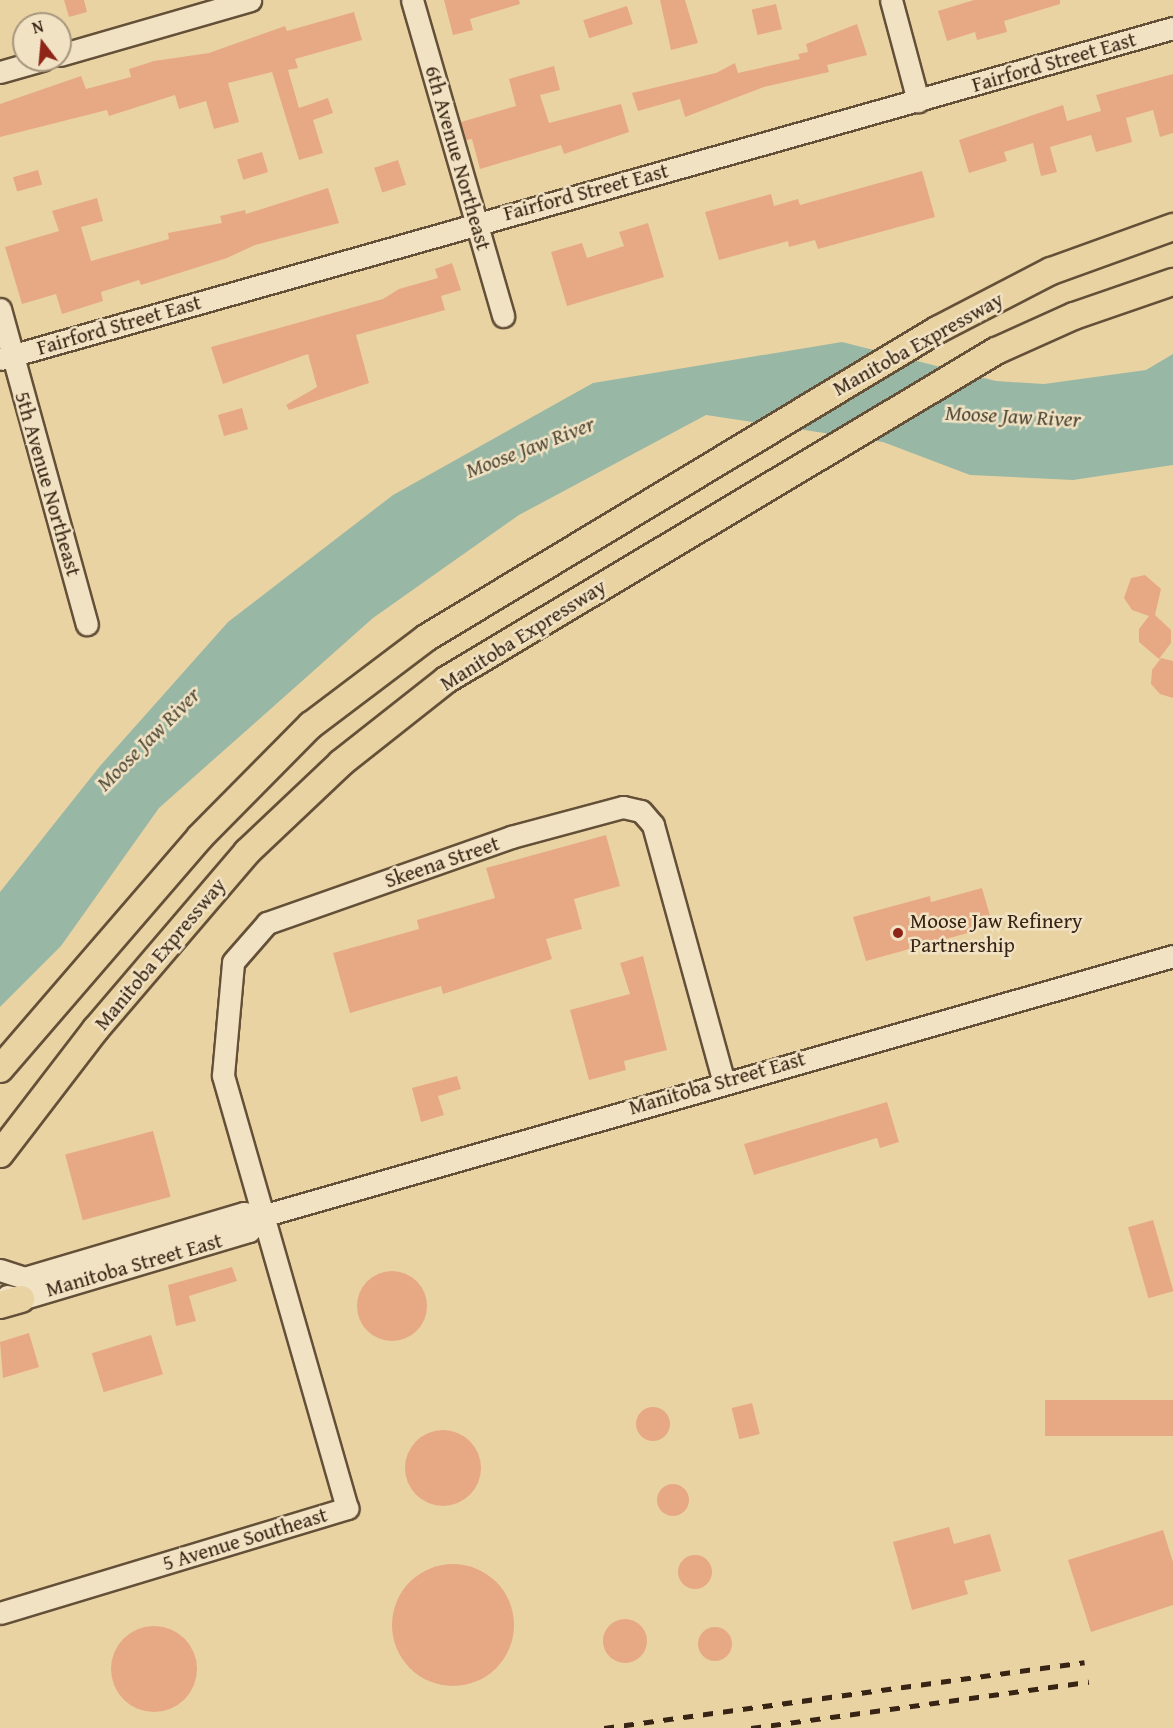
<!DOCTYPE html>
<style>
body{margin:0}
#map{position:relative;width:1173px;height:1728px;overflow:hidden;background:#ead3a3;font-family:"Gentium Book Plus",serif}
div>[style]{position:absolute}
.water>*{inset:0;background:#98b8a5}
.building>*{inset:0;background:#e7a984;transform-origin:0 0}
.round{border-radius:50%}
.roads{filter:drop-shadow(2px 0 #645038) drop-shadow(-2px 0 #645038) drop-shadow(0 2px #645038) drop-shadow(0 -2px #645038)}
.minor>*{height:21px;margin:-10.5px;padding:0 10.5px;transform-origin:10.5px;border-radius:10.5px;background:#f1e2c3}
.major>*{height:26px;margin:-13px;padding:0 13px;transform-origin:13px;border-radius:13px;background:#ead3a3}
.rail>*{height:4.5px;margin-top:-2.25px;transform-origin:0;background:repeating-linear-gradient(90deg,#382414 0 10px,transparent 0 20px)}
.dots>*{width:16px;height:16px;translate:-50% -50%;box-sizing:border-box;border:3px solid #f1e2c3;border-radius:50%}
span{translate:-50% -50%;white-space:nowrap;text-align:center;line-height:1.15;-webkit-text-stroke:5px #f1e2c3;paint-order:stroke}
.street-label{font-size:21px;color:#382414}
.poi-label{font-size:21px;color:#382414}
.left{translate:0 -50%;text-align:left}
.water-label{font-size:22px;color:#504938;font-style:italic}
.north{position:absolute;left:12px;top:12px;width:60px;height:60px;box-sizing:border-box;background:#f1e2c3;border:2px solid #a7967d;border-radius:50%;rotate:344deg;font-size:16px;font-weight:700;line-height:24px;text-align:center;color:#382414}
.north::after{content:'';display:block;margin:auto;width:21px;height:27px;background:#8f2418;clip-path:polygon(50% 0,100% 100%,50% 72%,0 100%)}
</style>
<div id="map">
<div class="water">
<div style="clip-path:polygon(842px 342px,996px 381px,1044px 384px,1146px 370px,1173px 354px,1173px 465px,1073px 480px,970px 475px,883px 442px,706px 415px,519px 515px,373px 618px,159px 808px,61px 946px,0 1007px,0 892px,100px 766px,228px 622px,393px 495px,593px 383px)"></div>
</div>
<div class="building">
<div style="clip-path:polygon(64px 0,84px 0,87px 12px,69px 17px)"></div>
<div style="clip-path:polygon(444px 0,519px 0,520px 4px,470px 19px,473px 30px,453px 35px)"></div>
<div style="clip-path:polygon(660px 0,685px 0,698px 43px,671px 50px)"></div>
<div style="clip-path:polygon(974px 0,1060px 0,1060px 4px,1004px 21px,1007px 32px,977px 40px,975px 32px,947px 41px,938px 11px)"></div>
<div style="left:776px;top:4px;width:26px;height:25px;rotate:77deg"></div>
<div style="left:627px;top:6px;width:19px;height:46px;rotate:72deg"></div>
<div style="clip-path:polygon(354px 12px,362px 40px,295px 59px,298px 68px,288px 70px,299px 108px,328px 98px,333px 113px,313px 120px,323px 153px,299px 160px,272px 72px,228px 83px,239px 122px,214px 129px,206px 101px,179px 109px,175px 95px,109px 116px,107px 110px,0 137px,0 104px,81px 76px,86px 89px,131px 77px,129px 69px,154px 61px,209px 53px,285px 26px,287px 31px)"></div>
<div style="clip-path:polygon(857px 24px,867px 55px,827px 65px,829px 72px,764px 87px,685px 117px,680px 99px,638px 111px,632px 93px,716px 73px,735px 63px,738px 73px,800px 59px,798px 54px,808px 52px,806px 44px)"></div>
<div style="clip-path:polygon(554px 66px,560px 90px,540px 95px,549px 123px,621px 104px,629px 132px,564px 154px,561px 145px,480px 169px,472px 139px,466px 140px,461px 122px,516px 106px,509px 79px)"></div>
<div style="clip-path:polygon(1173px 74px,1173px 133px,1160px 137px,1153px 110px,1126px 118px,1132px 142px,1096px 152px,1091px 135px,1050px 147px,1057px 172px,1041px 176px,1033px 143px,1004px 152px,1007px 161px,969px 173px,959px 140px,1063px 105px,1067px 121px,1101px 111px,1096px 95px)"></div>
<div style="left:262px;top:152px;width:21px;height:26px;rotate:73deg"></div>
<div style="left:398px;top:160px;width:26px;height:25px;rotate:72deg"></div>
<div style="left:38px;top:170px;width:15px;height:26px;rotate:74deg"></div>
<div style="clip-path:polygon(922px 171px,935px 217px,818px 249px,815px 240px,789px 247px,788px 241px,719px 260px,705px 212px,771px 194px,774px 206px,798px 199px,800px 205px)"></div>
<div style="clip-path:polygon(328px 188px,339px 223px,255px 245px,227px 258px,141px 285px,139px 280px,101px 292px,103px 301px,62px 314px,56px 294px,22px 304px,5px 247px,59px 231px,52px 211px,97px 198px,103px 221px,81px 227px,91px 261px,169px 239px,168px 233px,222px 223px,220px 216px,245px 210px,246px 214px)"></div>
<div style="clip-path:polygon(648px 223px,664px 277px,567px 306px,551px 252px,582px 243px,587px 258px,624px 246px,619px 232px)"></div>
<div style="clip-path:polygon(452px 263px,461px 290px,441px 296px,445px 310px,356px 335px,369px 383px,289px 410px,286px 405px,317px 387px,308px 354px,223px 384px,211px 347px,383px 299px,399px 289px,438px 278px,435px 269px)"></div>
<div style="left:242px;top:408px;width:22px;height:25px;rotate:74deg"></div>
<div style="clip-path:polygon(1145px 575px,1161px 589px,1155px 615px,1171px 630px,1171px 643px,1159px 659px,1139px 642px,1139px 629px,1149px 616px,1132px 610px,1124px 598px,1131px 578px)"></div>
<div style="clip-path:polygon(1161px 658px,1173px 661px,1173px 698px,1160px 694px,1151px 684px,1152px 670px)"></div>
<div style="clip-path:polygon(606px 835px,620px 886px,574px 899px,582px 929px,546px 939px,552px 959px,443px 994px,441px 986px,350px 1013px,333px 953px,419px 929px,417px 920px,495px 898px,486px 868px)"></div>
<div style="clip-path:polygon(982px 888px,993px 926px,866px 961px,853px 917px,930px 896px,931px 902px)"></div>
<div style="clip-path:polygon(643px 956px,667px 1050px,624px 1061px,626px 1070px,589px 1080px,570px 1010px,630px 994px,620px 963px)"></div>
<div style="clip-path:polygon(457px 1076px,461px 1089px,438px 1096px,444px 1115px,421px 1122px,412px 1088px)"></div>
<div style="clip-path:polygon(887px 1102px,899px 1142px,880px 1148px,877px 1138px,754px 1175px,744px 1144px)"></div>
<div style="left:153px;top:1131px;width:68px;height:91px;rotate:75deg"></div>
<div style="left:1153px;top:1220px;width:74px;height:26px;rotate:74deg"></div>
<div style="clip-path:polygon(232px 1267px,237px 1281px,189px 1296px,196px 1321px,176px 1326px,168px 1285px)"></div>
<div class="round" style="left:357px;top:1271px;width:70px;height:70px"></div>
<div style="clip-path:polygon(29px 1333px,39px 1367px,3px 1378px,0 1342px)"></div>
<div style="left:151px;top:1335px;width:41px;height:62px;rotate:73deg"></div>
<div style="left:1173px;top:1400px;width:36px;height:128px;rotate:90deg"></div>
<div style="left:752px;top:1403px;width:32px;height:21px;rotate:76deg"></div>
<div class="round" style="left:636px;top:1407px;width:34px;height:34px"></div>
<div class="round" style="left:405px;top:1430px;width:76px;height:76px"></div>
<div class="round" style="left:657px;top:1484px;width:32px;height:32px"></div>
<div style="clip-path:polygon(949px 1527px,954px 1544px,990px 1534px,1001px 1571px,964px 1581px,968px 1594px,912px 1610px,893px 1542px)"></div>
<div style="clip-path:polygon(1163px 1530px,1173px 1562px,1173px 1605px,1091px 1632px,1068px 1560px)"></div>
<div class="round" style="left:678px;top:1555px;width:34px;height:34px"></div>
<div class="round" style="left:392px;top:1564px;width:122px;height:122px"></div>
<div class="round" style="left:603px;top:1619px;width:44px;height:44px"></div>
<div class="round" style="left:111px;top:1626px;width:86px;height:86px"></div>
<div class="round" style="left:698px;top:1627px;width:34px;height:34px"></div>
</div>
<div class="roads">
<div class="minor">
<div style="left:412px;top:0;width:329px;rotate:73.9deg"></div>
<div style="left:891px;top:0;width:105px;rotate:75deg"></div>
<div style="left:60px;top:55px;width:198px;rotate:-16.1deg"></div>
<div style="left:0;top:72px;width:44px;rotate:-15.9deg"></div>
<div style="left:0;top:309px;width:327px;rotate:74.6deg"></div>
<div style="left:0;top:359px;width:1219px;rotate:-15.76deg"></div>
<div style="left:0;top:1270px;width:25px;rotate:18deg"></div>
<div style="left:24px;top:1278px;width:229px;rotate:-16.5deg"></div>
<div style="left:244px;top:1213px;width:18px;rotate:9deg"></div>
<div style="left:262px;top:1216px;width:947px;rotate:-15.93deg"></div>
<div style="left:7px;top:1296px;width:14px;rotate:12deg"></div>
<div style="left:21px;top:1299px;width:238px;rotate:-16.6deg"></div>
<div style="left:249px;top:1231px;width:20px;rotate:-49deg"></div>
<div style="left:0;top:1613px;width:363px;rotate:-16.8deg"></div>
<div style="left:347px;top:1508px;width:450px;rotate:-106deg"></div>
<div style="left:223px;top:1075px;width:113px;rotate:-84.9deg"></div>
<div style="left:233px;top:962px;width:52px;rotate:-48.9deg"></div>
<div style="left:267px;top:923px;width:259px;rotate:-19.4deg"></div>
<div style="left:511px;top:837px;width:116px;rotate:-15deg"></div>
<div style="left:623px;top:807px;width:18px;rotate:13deg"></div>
<div style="left:641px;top:811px;width:18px;rotate:49deg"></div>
<div style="left:653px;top:825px;width:264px;rotate:74.6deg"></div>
</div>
<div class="major">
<div style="left:0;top:1069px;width:306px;rotate:-49.2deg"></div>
<div style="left:200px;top:837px;width:158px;rotate:-45.3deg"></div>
<div style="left:311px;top:725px;width:144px;rotate:-37.1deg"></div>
<div style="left:426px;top:638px;width:597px;rotate:-31.08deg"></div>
<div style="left:937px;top:330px;width:128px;rotate:-27.4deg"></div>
<div style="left:1051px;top:271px;width:130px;rotate:-19.8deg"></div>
<div style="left:0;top:1154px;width:158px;rotate:-52.5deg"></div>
<div style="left:96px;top:1029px;width:233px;rotate:-49.5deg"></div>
<div style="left:247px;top:852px;width:129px;rotate:-43.4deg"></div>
<div style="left:341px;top:763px;width:134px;rotate:-38.3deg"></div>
<div style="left:446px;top:680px;width:641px;rotate:-30.89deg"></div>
<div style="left:996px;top:351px;width:85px;rotate:-24.2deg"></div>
<div style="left:1074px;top:316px;width:105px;rotate:-19deg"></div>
<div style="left:0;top:1305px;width:22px;rotate:-16deg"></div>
</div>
</div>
<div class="rail">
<div style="left:604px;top:1728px;width:485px;rotate:-7.8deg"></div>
<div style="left:751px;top:1728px;width:341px;rotate:-7.8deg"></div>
</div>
<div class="dots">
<div style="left:898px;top:933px;background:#8f2418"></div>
</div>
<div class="street-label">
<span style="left:1054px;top:62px;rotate:-16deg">Fairford Street East</span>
<span style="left:458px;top:158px;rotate:74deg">6th Avenue Northeast</span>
<span style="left:586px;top:192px;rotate:-15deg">Fairford Street East</span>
<span style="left:119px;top:325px;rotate:-16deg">Fairford Street East</span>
<span style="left:918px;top:344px;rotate:-29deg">Manitoba Expressway</span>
<span style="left:48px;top:484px;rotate:74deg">5th Avenue Northeast</span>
<span style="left:523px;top:635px;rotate:-32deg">Manitoba Expressway</span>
<span style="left:442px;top:862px;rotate:-19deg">Skeena Street</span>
<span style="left:160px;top:954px;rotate:-50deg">Manitoba Expressway</span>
<span style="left:717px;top:1083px;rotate:-16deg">Manitoba Street East</span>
<span style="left:134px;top:1265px;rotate:-16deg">Manitoba Street East</span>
<span style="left:245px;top:1539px;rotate:-17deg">5 Avenue Southeast</span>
</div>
<div class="poi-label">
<span class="left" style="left:910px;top:933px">Moose Jaw Refinery<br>Partnership</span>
</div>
<div class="water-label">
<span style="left:1013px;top:416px;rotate:3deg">Moose Jaw River</span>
<span style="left:530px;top:447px;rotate:-21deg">Moose Jaw River</span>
<span style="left:148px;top:739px;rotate:-45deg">Moose Jaw River</span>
</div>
<div class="north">N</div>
</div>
